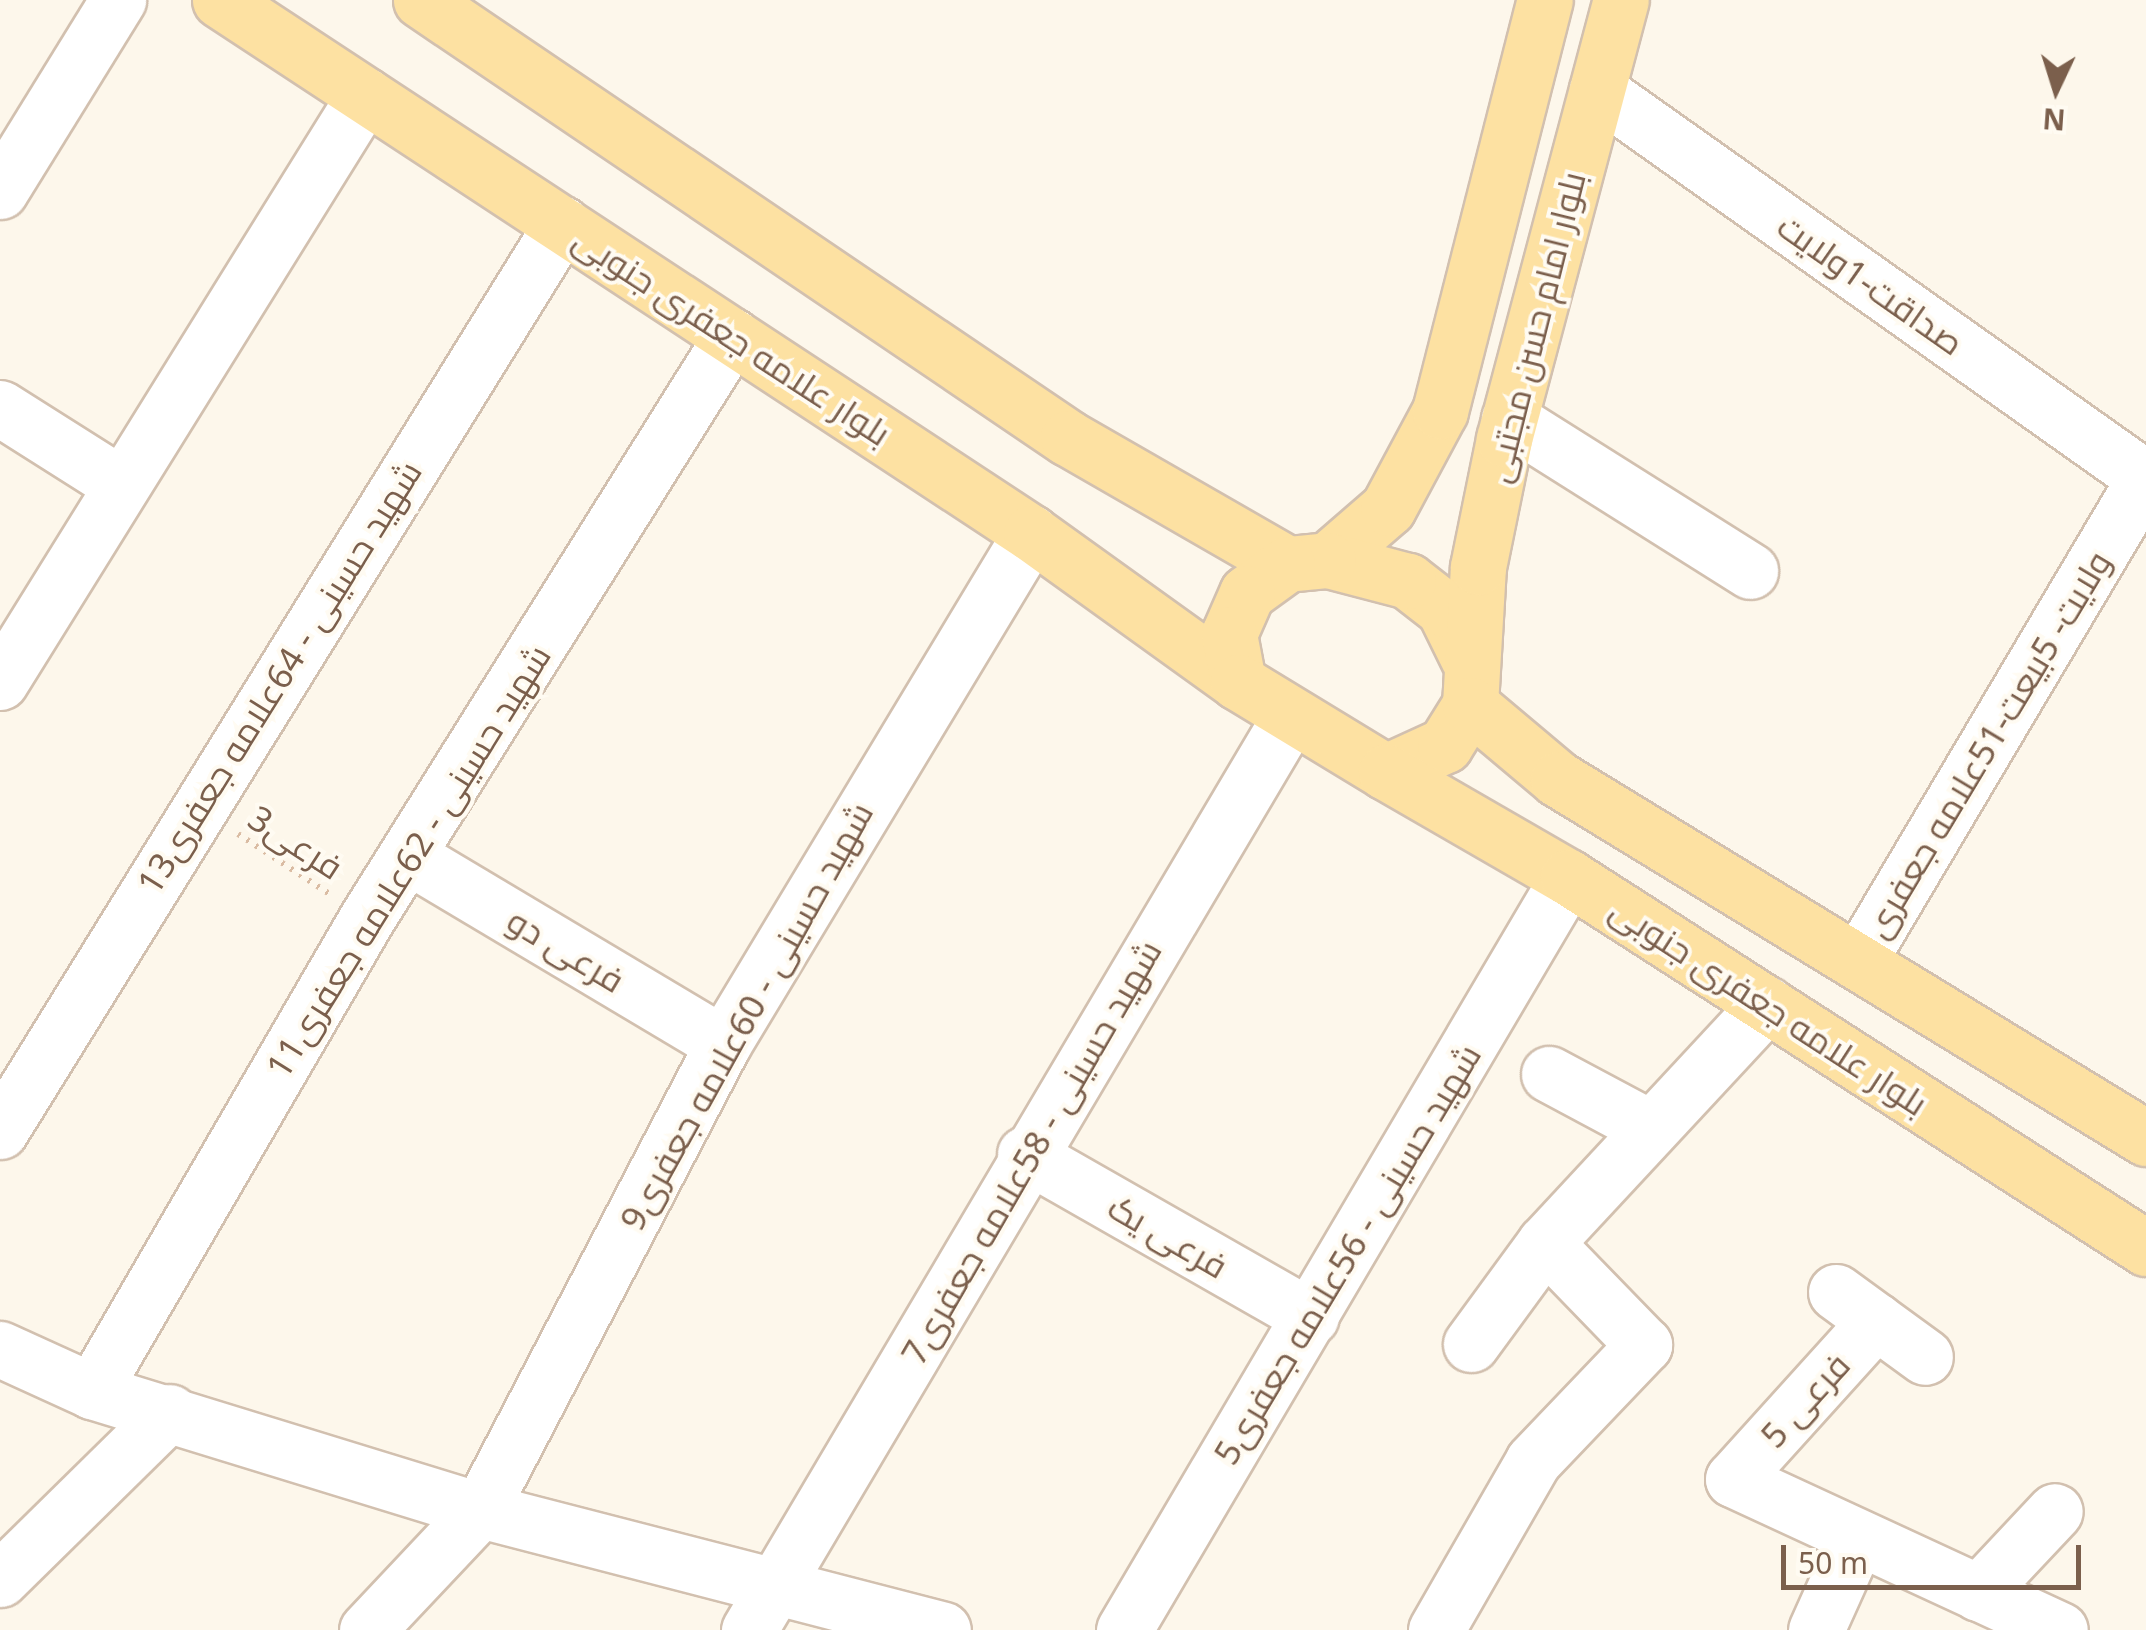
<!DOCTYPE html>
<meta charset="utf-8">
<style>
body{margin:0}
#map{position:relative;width:2146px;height:1630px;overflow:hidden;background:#fdf7eb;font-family:"Noto Sans",Cairo,sans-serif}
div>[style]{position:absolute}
.path>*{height:6px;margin-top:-3px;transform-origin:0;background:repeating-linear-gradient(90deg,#dabca3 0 2.5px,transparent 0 10.5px)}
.roads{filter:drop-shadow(2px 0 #d2c0af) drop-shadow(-2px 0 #d2c0af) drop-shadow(0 2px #d2c0af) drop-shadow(0 -2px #d2c0af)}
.minor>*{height:55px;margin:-27.5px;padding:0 27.5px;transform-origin:27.5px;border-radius:27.5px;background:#fff}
.major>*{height:55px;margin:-27.5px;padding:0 27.5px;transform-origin:27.5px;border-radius:27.5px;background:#fde1a2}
span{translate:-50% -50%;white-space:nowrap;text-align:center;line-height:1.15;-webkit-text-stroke:8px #fffbf2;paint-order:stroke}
.street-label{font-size:35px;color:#7b5f4c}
.north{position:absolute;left:2006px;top:40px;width:100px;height:100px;-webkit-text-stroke:8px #fffbf2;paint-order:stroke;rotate:184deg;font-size:28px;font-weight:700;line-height:40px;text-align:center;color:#7b5f4c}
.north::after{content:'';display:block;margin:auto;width:35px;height:45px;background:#7b5f4c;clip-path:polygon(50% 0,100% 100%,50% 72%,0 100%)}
.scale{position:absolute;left:1781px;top:1545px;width:300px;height:45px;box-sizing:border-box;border:5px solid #7b5f4c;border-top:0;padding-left:12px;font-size:30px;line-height:35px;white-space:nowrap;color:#7b5f4c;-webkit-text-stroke:8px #fffbf2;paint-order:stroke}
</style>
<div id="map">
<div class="path">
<div style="left:238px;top:834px;width:108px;rotate:33.2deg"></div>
</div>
<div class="roads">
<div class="minor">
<div style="left:1597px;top:90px;width:671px;rotate:35.3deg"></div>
<div style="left:0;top:191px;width:225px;rotate:-58.3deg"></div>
<div style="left:0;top:408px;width:144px;rotate:32.3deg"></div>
<div style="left:1509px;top:419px;width:285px;rotate:32.2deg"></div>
<div style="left:0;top:682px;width:691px;rotate:-58.13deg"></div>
<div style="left:408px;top:856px;width:367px;rotate:30.8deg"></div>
<div style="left:1859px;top:960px;width:563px;rotate:-59.33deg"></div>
<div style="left:1549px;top:1074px;width:115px;rotate:28.1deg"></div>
<div style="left:0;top:1131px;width:1067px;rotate:-58.22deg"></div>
<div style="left:1025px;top:1154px;width:329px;rotate:29.7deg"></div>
<div style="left:1836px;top:1292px;width:110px;rotate:36.1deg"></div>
<div style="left:1876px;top:1321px;width:213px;rotate:132.1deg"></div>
<div style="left:1733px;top:1479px;width:360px;rotate:24.8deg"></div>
<div style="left:1471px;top:1344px;width:125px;rotate:-53.8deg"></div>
<div style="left:0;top:1349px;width:101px;rotate:24.5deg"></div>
<div style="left:92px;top:1391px;width:406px;rotate:17.1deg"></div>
<div style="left:480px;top:1510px;width:478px;rotate:14.5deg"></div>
<div style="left:92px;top:1391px;width:547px;rotate:-59.83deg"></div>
<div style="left:367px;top:918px;width:687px;rotate:-57.91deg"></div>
<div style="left:0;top:1579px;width:238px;rotate:-44.5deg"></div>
<div style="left:1978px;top:1593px;width:112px;rotate:-46.8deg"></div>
<div style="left:367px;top:1630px;width:165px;rotate:-46.7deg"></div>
<div style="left:480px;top:1510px;width:526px;rotate:-62.46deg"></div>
<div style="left:723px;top:1044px;width:597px;rotate:-58.92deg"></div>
<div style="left:749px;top:1630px;width:1063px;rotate:-59.36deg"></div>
<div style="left:1124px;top:1630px;width:874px;rotate:-59.47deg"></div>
<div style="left:1436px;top:1630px;width:195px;rotate:-60.1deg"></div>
<div style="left:1533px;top:1461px;width:161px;rotate:-46.3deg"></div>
<div style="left:1644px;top:1345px;width:142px;rotate:-134.1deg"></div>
<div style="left:1545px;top:1243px;width:326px;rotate:-47.1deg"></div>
<div style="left:1816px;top:1630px;width:98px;rotate:-65.8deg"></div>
</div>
<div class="major">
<div style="left:220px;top:0;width:970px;rotate:33.31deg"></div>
<div style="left:1031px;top:533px;width:255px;rotate:35.7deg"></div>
<div style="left:421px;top:0;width:781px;rotate:34.1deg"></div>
<div style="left:1068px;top:438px;width:253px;rotate:29.9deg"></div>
<div style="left:1328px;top:560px;width:79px;rotate:-40.9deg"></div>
<div style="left:1388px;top:508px;width:110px;rotate:-61.8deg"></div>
<div style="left:1440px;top:411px;width:424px;rotate:-75.7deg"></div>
<div style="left:1468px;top:658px;width:55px;rotate:-116.1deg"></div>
<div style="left:1444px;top:609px;width:46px;rotate:-142.1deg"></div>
<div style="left:1408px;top:581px;width:83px;rotate:-165.3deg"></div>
<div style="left:1328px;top:560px;width:41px;rotate:174.4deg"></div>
<div style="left:1287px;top:564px;width:49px;rotate:144.1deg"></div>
<div style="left:1247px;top:593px;width:45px;rotate:113.7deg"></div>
<div style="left:1229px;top:634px;width:49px;rotate:79.4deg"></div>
<div style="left:1238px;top:682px;width:173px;rotate:31.3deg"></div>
<div style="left:1386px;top:772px;width:65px;rotate:-24.6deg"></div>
<div style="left:1445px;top:745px;width:47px;rotate:-58deg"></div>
<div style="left:1470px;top:705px;width:138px;rotate:-86.7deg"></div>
<div style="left:1478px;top:567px;width:131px;rotate:-78.5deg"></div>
<div style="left:1504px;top:439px;width:454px;rotate:-75.1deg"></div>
<div style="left:1470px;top:705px;width:115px;rotate:40.1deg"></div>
<div style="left:1558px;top:779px;width:689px;rotate:31.41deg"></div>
<div style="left:1386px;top:772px;width:210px;rotate:30deg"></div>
<div style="left:1568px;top:877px;width:687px;rotate:32.7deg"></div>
</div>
</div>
<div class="street-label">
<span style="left:1871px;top:284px;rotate:35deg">صداقت-1ولایت</span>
<span style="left:1535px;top:327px;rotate:-76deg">بلوار امام حسن مجتبی</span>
<span style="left:732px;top:336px;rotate:33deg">بلوار علامه جعفری جنوبی</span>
<span style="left:279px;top:677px;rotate:-58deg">13شهید حسینی - 64علامه جعفری</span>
<span style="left:1987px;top:744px;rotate:-59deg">ولایت- 5بیعت-51علامه جعفری</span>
<span style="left:296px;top:842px;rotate:33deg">فرعی3</span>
<span style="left:408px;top:861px;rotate:-58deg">11شهید حسینی - 62علامه جعفری</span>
<span style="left:566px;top:950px;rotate:31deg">فرعی دو</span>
<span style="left:1769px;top:1006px;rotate:33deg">بلوار علامه جعفری جنوبی</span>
<span style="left:746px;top:1016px;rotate:-61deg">9شهید حسینی - 60علامه جعفری</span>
<span style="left:1031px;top:1152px;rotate:-60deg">7شهید حسینی - 58علامه جعفری</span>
<span style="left:1168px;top:1236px;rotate:30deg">فرعی یک</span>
<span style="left:1347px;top:1254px;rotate:-59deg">5شهید حسینی - 56علامه جعفری</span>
<span style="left:1805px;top:1400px;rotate:-48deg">فرعی 5</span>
</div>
<div class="north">N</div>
<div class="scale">50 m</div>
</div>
